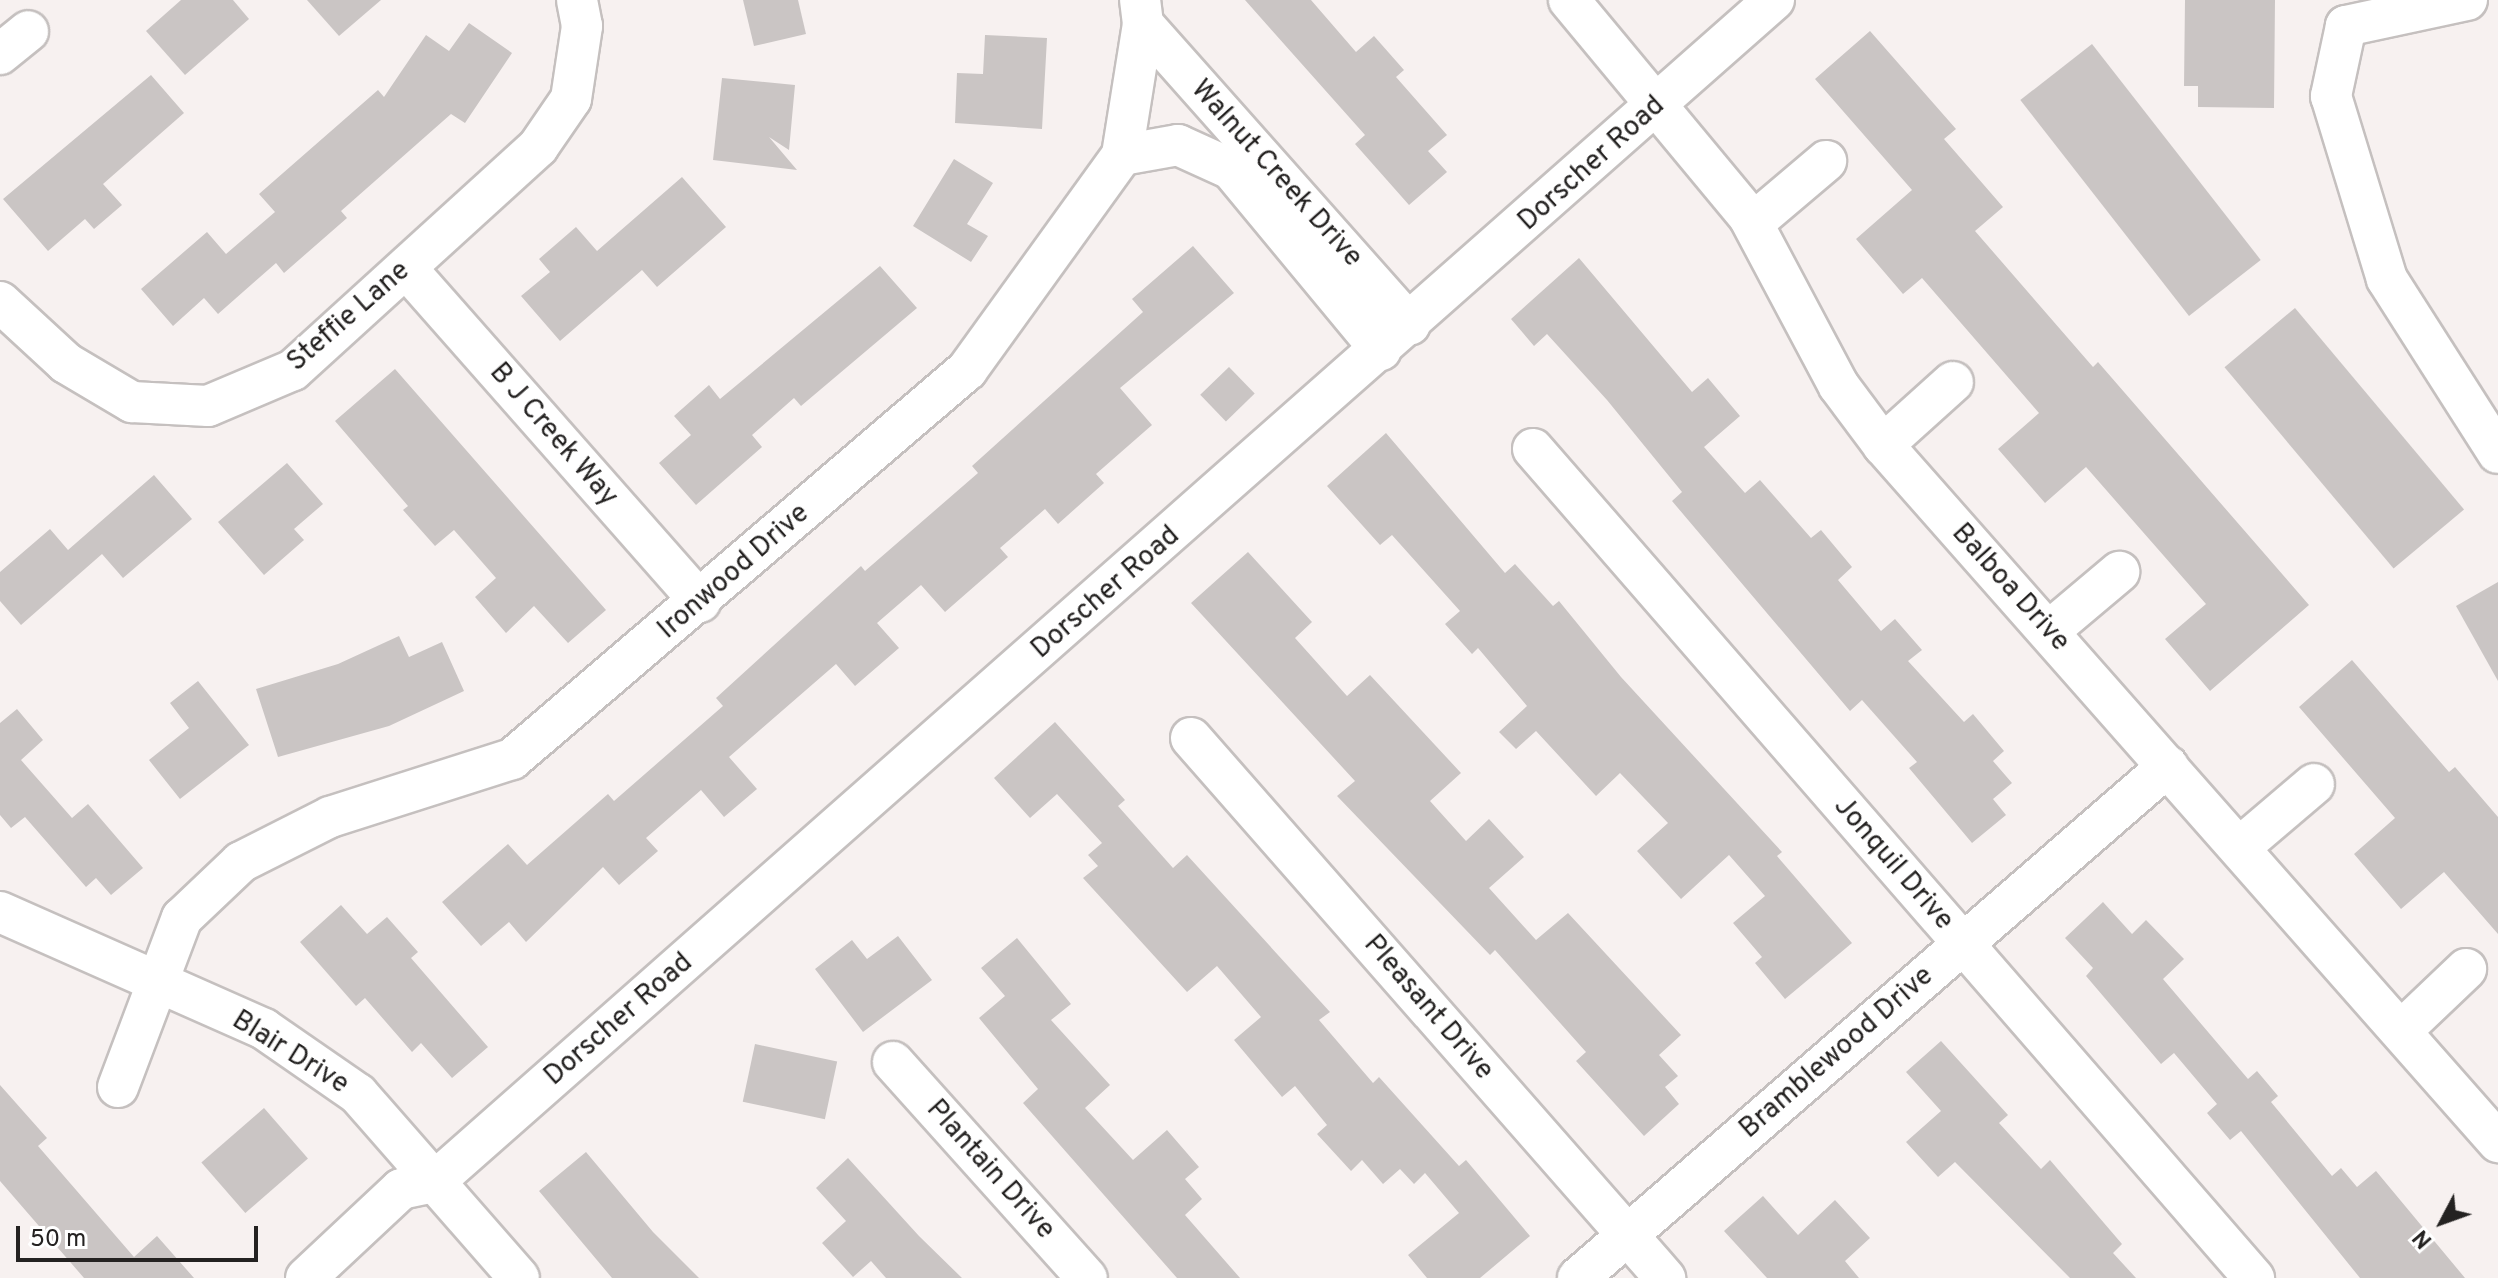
<!DOCTYPE html>
<style>
body{margin:0}
#map{position:relative;width:2498px;height:1278px;overflow:hidden;background:#f7f1f0;font-family:Overpass,sans-serif}
div>[style]{position:absolute}
.building>*{inset:0;background:#cac5c4;transform-origin:0 0}
.roads{filter:drop-shadow(2px 0 #c5c0bf) drop-shadow(-2px 0 #c5c0bf) drop-shadow(0 2px #c5c0bf) drop-shadow(0 -2px #c5c0bf)}
.minor>*{height:40px;margin:-20px;padding:0 20px;transform-origin:20px;border-radius:20px;background:#fff}
span{translate:-50% -50%;white-space:nowrap;text-align:center;line-height:1.15;-webkit-text-stroke:6px #fff;paint-order:stroke}
.street-label{font-size:28px;color:#242221}
.north{position:absolute;left:2402px;top:1182px;width:80px;height:80px;-webkit-text-stroke:6px #fff;paint-order:stroke;rotate:229deg;font-size:22px;font-weight:700;line-height:32px;text-align:center;color:#242221}
.north::after{content:'';display:block;margin:auto;width:28px;height:36px;background:#242221;clip-path:polygon(50% 0,100% 100%,50% 72%,0 100%)}
.scale{position:absolute;left:16px;top:1226px;width:242px;height:36px;box-sizing:border-box;border:4px solid #242221;border-top:0;padding-left:10px;font-size:24px;line-height:28px;white-space:nowrap;color:#242221;-webkit-text-stroke:6px #fff;paint-order:stroke}
</style>
<div id="map">
<div class="building">
<div style="clip-path:polygon(181px 0,233px 0,249px 19px,185px 75px,146px 31px)"></div>
<div style="clip-path:polygon(307px 0,381px 0,339px 36px)"></div>
<div style="clip-path:polygon(743px 0,798px 0,806px 34px,754px 46px)"></div>
<div style="clip-path:polygon(1245px 0,1311px 0,1356px 52px,1374px 36px,1404px 70px,1396px 77px,1447px 135px,1428px 151px,1447px 172px,1409px 205px,1355px 144px,1365px 135px)"></div>
<div style="clip-path:polygon(2185px 0,2275px 0,2274px 108px,2198px 107px,2198px 86px,2184px 86px)"></div>
<div style="clip-path:polygon(469px 23px,512px 53px,465px 123px,451px 114px,341px 211px,347px 218px,284px 273px,276px 263px,218px 314px,204px 298px,173px 326px,141px 289px,207px 232px,226px 254px,275px 212px,259px 194px,378px 90px,384px 97px,426px 35px,449px 51px)"></div>
<div style="clip-path:polygon(1870px 31px,1956px 129px,1944px 139px,2003px 207px,1975px 231px,2093px 367px,2098px 362px,2309px 605px,2210px 691px,2165px 639px,2206px 604px,2086px 467px,2045px 503px,1998px 449px,2039px 413px,1922px 278px,1903px 294px,1856px 239px,1912px 190px,1815px 79px)"></div>
<div style="clip-path:polygon(985px 35px,1047px 38px,1042px 129px,955px 123px,957px 73px,983px 74px)"></div>
<div style="left:2092px;top:44px;width:274px;height:91px;rotate:52deg"></div>
<div style="clip-path:polygon(151px 75px,184px 113px,103px 184px,122px 205px,94px 229px,85px 219px,48px 251px,3px 199px)"></div>
<div style="clip-path:polygon(722px 78px,795px 85px,789px 150px,769px 137px,797px 170px,713px 160px)"></div>
<div style="clip-path:polygon(954px 159px,993px 183px,967px 224px,988px 236px,971px 262px,913px 226px)"></div>
<div style="clip-path:polygon(682px 177px,726px 227px,657px 287px,642px 270px,560px 341px,521px 296px,550px 272px,539px 259px,576px 227px,597px 251px)"></div>
<div style="clip-path:polygon(1193px 246px,1234px 293px,1120px 388px,1152px 425px,1096px 474px,1104px 483px,1058px 524px,1045px 509px,1000px 548px,1008px 557px,945px 612px,921px 585px,877px 623px,899px 648px,855px 686px,836px 664px,729px 757px,757px 789px,724px 817px,701px 790px,646px 838px,658px 851px,619px 885px,603px 867px,526px 942px,509px 922px,481px 946px,442px 902px,508px 844px,527px 865px,608px 794px,614px 801px,723px 706px,716px 698px,861px 566px,865px 571px,978px 473px,972px 466px,1143px 312px,1132px 299px)"></div>
<div style="clip-path:polygon(1579px 258px,1692px 392px,1708px 378px,1740px 416px,1704px 447px,1745px 493px,1760px 480px,1811px 538px,1821px 530px,1852px 567px,1838px 580px,1881px 631px,1895px 619px,1922px 650px,1908px 661px,1964px 722px,1973px 714px,2004px 751px,1993px 761px,2012px 783px,1993px 799px,2006px 815px,1972px 843px,1909px 768px,1917px 762px,1862px 700px,1850px 711px,1672px 501px,1682px 492px,1607px 400px,1547px 334px,1534px 346px,1511px 319px)"></div>
<div style="clip-path:polygon(880px 266px,917px 308px,801px 406px,794px 398px,752px 435px,762px 447px,696px 505px,659px 463px,691px 435px,674px 416px,709px 385px,720px 399px)"></div>
<div style="left:2295px;top:308px;width:263px;height:92px;rotate:50deg"></div>
<div style="left:1229px;top:367px;width:37px;height:40px;rotate:46deg"></div>
<div style="clip-path:polygon(395px 369px,606px 610px,568px 643px,534px 606px,506px 633px,475px 597px,496px 578px,454px 530px,435px 546px,403px 510px,408px 506px,335px 421px)"></div>
<div style="clip-path:polygon(1386px 433px,1505px 573px,1515px 564px,1553px 606px,1559px 601px,1621px 677px,1782px 852px,1777px 856px,1852px 943px,1785px 999px,1755px 963px,1762px 957px,1733px 923px,1765px 896px,1729px 855px,1681px 899px,1637px 851px,1668px 823px,1620px 773px,1596px 796px,1536px 731px,1516px 749px,1499px 732px,1527px 706px,1478px 648px,1472px 654px,1445px 624px,1460px 611px,1392px 535px,1380px 545px,1327px 486px)"></div>
<div style="clip-path:polygon(287px 463px,323px 504px,294px 529px,304px 540px,264px 575px,218px 522px)"></div>
<div style="clip-path:polygon(154px 475px,192px 519px,123px 578px,102px 554px,21px 625px,0 601px,0 572px,50px 529px,68px 550px)"></div>
<div style="clip-path:polygon(1248px 552px,1312px 622px,1295px 638px,1347px 696px,1370px 675px,1461px 773px,1430px 801px,1466px 841px,1489px 819px,1524px 857px,1489px 888px,1536px 940px,1568px 913px,1681px 1035px,1659px 1055px,1678px 1076px,1665px 1087px,1679px 1104px,1644px 1136px,1576px 1061px,1586px 1052px,1495px 950px,1490px 955px,1337px 796px,1355px 781px,1191px 603px)"></div>
<div style="clip-path:polygon(2498px 582px,2498px 681px,2456px 606px)"></div>
<div style="clip-path:polygon(399px 636px,409px 657px,442px 642px,464px 691px,389px 726px,278px 757px,256px 689px,338px 664px)"></div>
<div style="clip-path:polygon(2352px 660px,2449px 772px,2455px 767px,2498px 817px,2498px 934px,2444px 872px,2401px 909px,2354px 854px,2395px 818px,2299px 707px)"></div>
<div style="clip-path:polygon(198px 681px,249px 745px,180px 799px,149px 760px,189px 728px,170px 703px)"></div>
<div style="clip-path:polygon(17px 709px,43px 740px,21px 760px,72px 818px,88px 804px,143px 868px,111px 895px,96px 878px,86px 887px,25px 817px,11px 828px,0 815px,0 723px)"></div>
<div style="clip-path:polygon(1055px 722px,1125px 800px,1118px 806px,1173px 868px,1187px 855px,1330px 1012px,1319px 1020px,1373px 1083px,1379px 1077px,1459px 1166px,1466px 1160px,1530px 1236px,1480px 1278px,1427px 1278px,1408px 1255px,1459px 1213px,1425px 1173px,1414px 1184px,1400px 1169px,1383px 1184px,1362px 1160px,1351px 1171px,1317px 1134px,1327px 1125px,1295px 1086px,1282px 1097px,1234px 1040px,1261px 1017px,1217px 966px,1187px 992px,1083px 878px,1098px 866px,1088px 855px,1102px 843px,1057px 794px,1030px 818px,994px 778px)"></div>
<div style="clip-path:polygon(2103px 902px,2132px 934px,2146px 920px,2184px 959px,2163px 979px,2248px 1079px,2257px 1071px,2278px 1096px,2271px 1102px,2332px 1176px,2341px 1168px,2357px 1187px,2376px 1171px,2465px 1278px,2360px 1278px,2241px 1131px,2230px 1140px,2207px 1113px,2217px 1104px,2174px 1053px,2161px 1064px,2086px 976px,2093px 968px,2065px 938px)"></div>
<div style="clip-path:polygon(341px 905px,367px 934px,387px 917px,418px 952px,411px 958px,488px 1047px,452px 1078px,421px 1043px,412px 1052px,365px 998px,356px 1006px,300px 942px)"></div>
<div style="clip-path:polygon(898px 936px,932px 980px,863px 1032px,815px 969px,852px 940px,867px 959px)"></div>
<div style="clip-path:polygon(1017px 938px,1071px 1004px,1051px 1020px,1110px 1085px,1085px 1108px,1133px 1160px,1167px 1130px,1199px 1167px,1185px 1179px,1202px 1199px,1185px 1215px,1240px 1278px,1177px 1278px,1023px 1103px,1038px 1089px,979px 1018px,1005px 996px,981px 968px)"></div>
<div style="clip-path:polygon(1941px 1041px,2008px 1115px,1999px 1123px,2041px 1169px,2050px 1160px,2122px 1244px,2113px 1253px,2136px 1278px,2070px 1278px,1955px 1162px,1938px 1177px,1906px 1142px,1941px 1111px,1906px 1072px)"></div>
<div style="left:755px;top:1044px;width:84px;height:59px;rotate:12deg"></div>
<div style="clip-path:polygon(0 1085px,47px 1138px,38px 1146px,134px 1257px,157px 1236px,194px 1278px,84px 1278px,0 1181px)"></div>
<div style="left:264px;top:1108px;width:67px;height:83px;rotate:49deg"></div>
<div style="clip-path:polygon(586px 1152px,653px 1232px,699px 1278px,612px 1278px,539px 1191px)"></div>
<div style="clip-path:polygon(848px 1158px,919px 1236px,962px 1278px,886px 1278px,871px 1261px,853px 1277px,822px 1243px,846px 1221px,816px 1188px)"></div>
<div style="clip-path:polygon(1763px 1196px,1798px 1235px,1835px 1200px,1870px 1238px,1845px 1261px,1859px 1278px,1767px 1278px,1724px 1231px)"></div>
</div>
<div class="roads">
<div class="minor">
<div style="left:1569px;top:0;width:282px;rotate:50.3deg"></div>
<div style="left:1749px;top:217px;width:191px;rotate:62deg"></div>
<div style="left:1839px;top:386px;width:74px;rotate:53.3deg"></div>
<div style="left:1883px;top:445px;width:930px;rotate:48.58deg"></div>
<div style="left:2467px;top:0;width:124px;rotate:167.9deg"></div>
<div style="left:2346px;top:26px;width:72px;rotate:102.1deg"></div>
<div style="left:2331px;top:96px;width:191px;rotate:73deg"></div>
<div style="left:2387px;top:279px;width:206px;rotate:57.5deg"></div>
<div style="left:1143px;top:24px;width:402px;rotate:48.4deg"></div>
<div style="left:0;top:54px;width:36px;rotate:-39deg"></div>
<div style="left:1122px;top:155px;width:57px;rotate:-10.1deg"></div>
<div style="left:1178px;top:145px;width:58px;rotate:24.4deg"></div>
<div style="left:1231px;top:169px;width:235px;rotate:50.4deg"></div>
<div style="left:1753px;top:223px;width:96px;rotate:-40.3deg"></div>
<div style="left:406px;top:268px;width:445px;rotate:48.6deg"></div>
<div style="left:0;top:302px;width:90px;rotate:42.7deg"></div>
<div style="left:66px;top:363px;width:77px;rotate:30.6deg"></div>
<div style="left:132px;top:402px;width:76px;rotate:3deg"></div>
<div style="left:208px;top:406px;width:92px;rotate:-23deg"></div>
<div style="left:293px;top:370px;width:331px;rotate:-42.3deg"></div>
<div style="left:538px;top:147px;width:58px;rotate:-55.5deg"></div>
<div style="left:571px;top:99px;width:74px;rotate:-81.4deg"></div>
<div style="left:582px;top:26px;width:26px;rotate:-101deg"></div>
<div style="left:1883px;top:445px;width:94px;rotate:-42deg"></div>
<div style="left:1533px;top:449px;width:1099px;rotate:48.99deg"></div>
<div style="left:2049px;top:631px;width:92px;rotate:-40.1deg"></div>
<div style="left:1191px;top:738px;width:719px;rotate:48.72deg"></div>
<div style="left:2240px;top:847px;width:97px;rotate:-40.4deg"></div>
<div style="left:0;top:912px;width:289px;rotate:23.9deg"></div>
<div style="left:264px;top:1029px;width:114px;rotate:34.7deg"></div>
<div style="left:358px;top:1094px;width:244px;rotate:48.8deg"></div>
<div style="left:2401px;top:1031px;width:90px;rotate:-43.6deg"></div>
<div style="left:893px;top:1062px;width:290px;rotate:48.1deg"></div>
<div style="left:118px;top:1087px;width:181px;rotate:-69.3deg"></div>
<div style="left:182px;top:918px;width:81px;rotate:-43.5deg"></div>
<div style="left:241px;top:862px;width:100px;rotate:-26.8deg"></div>
<div style="left:330px;top:817px;width:191px;rotate:-17.7deg"></div>
<div style="left:512px;top:759px;width:599px;rotate:-40.53deg"></div>
<div style="left:967px;top:370px;width:265px;rotate:-54.2deg"></div>
<div style="left:1122px;top:155px;width:133px;rotate:-80.9deg"></div>
<div style="left:1143px;top:24px;width:24px;rotate:-97deg"></div>
<div style="left:434px;top:1182px;width:1787px;rotate:-41.42deg"></div>
<div style="left:306px;top:1278px;width:130px;rotate:-43.1deg"></div>
<div style="left:401px;top:1189px;width:34px;rotate:-12deg"></div>
<div style="left:1578px;top:1278px;width:781px;rotate:-40.95deg"></div>
</div>
</div>
<div class="street-label">
<span style="left:1592px;top:164px;rotate:-42deg">Dorscher Road</span>
<span style="left:1276px;top:174px;rotate:48deg">Walnut Creek Drive</span>
<span style="left:349px;top:317px;rotate:-41deg">Steffie Lane</span>
<span style="left:553px;top:435px;rotate:49deg">B J Creek Way</span>
<span style="left:734px;top:572px;rotate:-41deg">Ironwood Drive</span>
<span style="left:2010px;top:588px;rotate:48deg">Balboa Drive</span>
<span style="left:1106px;top:593px;rotate:-41deg">Dorscher Road</span>
<span style="left:1893px;top:864px;rotate:49deg">Jonquil Drive</span>
<span style="left:1428px;top:1008px;rotate:49deg">Pleasant Drive</span>
<span style="left:619px;top:1020px;rotate:-41deg">Dorscher Road</span>
<span style="left:290px;top:1053px;rotate:32deg">Blair Drive</span>
<span style="left:1837px;top:1053px;rotate:-41deg">Bramblewood Drive</span>
<span style="left:990px;top:1170px;rotate:48deg">Plantain Drive</span>
</div>
<div class="north">N</div>
<div class="scale">50 m</div>
</div>
